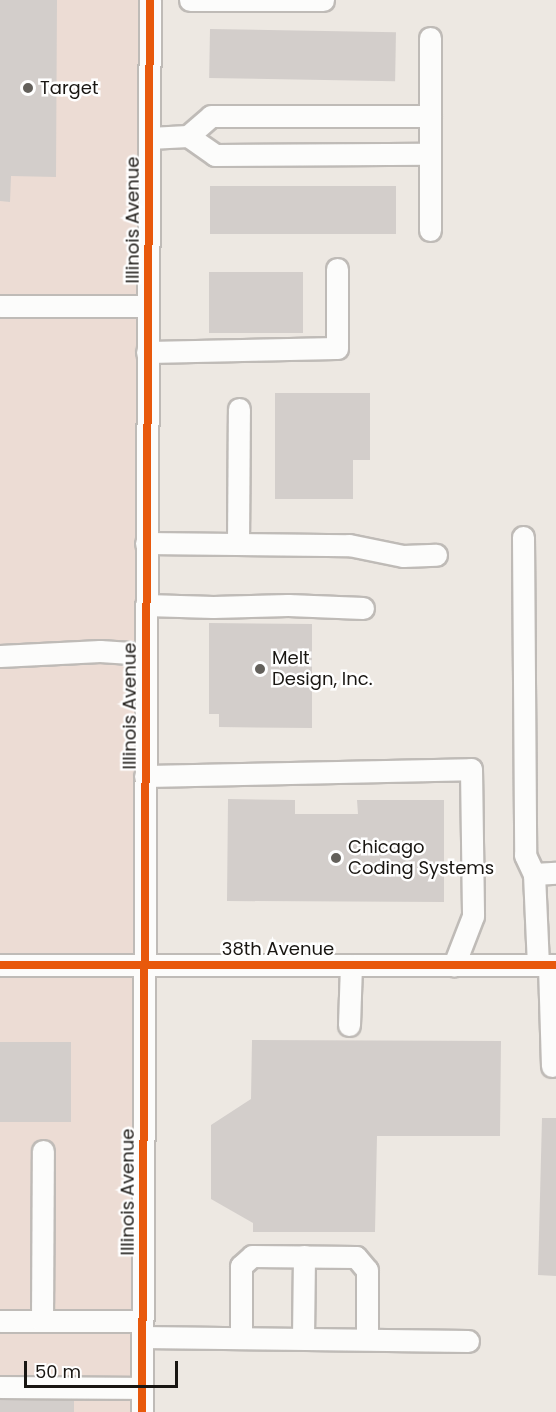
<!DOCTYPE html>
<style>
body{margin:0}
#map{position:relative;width:556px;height:1412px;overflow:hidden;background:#ede8e2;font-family:Poppins,sans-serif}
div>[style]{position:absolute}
.commercial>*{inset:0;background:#ecdcd4;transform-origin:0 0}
.building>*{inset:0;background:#d3cecb;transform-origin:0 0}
.roads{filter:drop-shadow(2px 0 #bfbbb7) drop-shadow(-2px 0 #bfbbb7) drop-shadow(0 2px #bfbbb7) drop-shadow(0 -2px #bfbbb7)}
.minor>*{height:21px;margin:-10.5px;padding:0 10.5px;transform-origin:10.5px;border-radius:10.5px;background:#fcfcfb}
.cycleway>*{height:8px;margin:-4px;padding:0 4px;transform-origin:4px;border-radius:4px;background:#e8590c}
.dots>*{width:16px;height:16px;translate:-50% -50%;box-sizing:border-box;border:3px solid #fff;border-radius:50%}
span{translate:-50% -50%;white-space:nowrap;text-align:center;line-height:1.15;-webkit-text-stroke:5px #fff;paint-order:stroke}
.poi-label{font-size:18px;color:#191612}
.left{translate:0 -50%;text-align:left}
.street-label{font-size:18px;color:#191612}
.scale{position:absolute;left:24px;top:1361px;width:154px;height:27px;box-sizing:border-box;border:3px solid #191612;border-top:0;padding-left:8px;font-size:18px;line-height:21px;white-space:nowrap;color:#191612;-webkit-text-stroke:4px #fff;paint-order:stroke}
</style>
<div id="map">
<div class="commercial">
<div style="left:0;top:0;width:139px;height:955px"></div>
<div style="left:0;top:975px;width:133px;height:437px"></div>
</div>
<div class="building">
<div style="clip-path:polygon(0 0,57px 0,56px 177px,11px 176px,10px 202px,0 201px)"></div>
<div style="left:210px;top:29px;width:186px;height:49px;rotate:1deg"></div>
<div style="left:210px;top:186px;width:186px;height:48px"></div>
<div style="left:209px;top:272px;width:94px;height:61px"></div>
<div style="clip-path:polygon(275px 393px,370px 393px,370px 460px,353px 460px,353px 499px,275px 499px)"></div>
<div style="clip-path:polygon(209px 623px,312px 624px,312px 728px,219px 727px,219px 714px,209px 714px)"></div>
<div style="clip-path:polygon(228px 799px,295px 800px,295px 814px,358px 814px,357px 800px,444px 800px,444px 902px,227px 901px)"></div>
<div style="clip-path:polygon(252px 1040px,501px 1041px,500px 1136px,377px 1136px,375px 1232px,253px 1232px,253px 1223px,211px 1199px,211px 1125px,251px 1099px)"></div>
<div style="left:0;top:1042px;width:71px;height:80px"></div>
<div style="clip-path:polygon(542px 1118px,556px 1118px,556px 1276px,538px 1275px)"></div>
<div style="left:0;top:1397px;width:74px;height:15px"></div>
</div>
<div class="roads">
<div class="minor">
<div style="left:190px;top:0;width:133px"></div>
<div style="left:188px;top:136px;width:30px;rotate:-41deg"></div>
<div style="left:211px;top:116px;width:219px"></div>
<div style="left:149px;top:138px;width:39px;rotate:-3deg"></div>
<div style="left:188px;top:136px;width:33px;rotate:35deg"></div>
<div style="left:215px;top:155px;width:215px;rotate:-0.3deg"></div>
<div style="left:430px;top:230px;width:192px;rotate:-90deg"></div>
<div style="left:0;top:306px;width:148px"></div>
<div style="left:147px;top:352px;width:190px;rotate:-1.2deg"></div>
<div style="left:337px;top:348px;width:79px;rotate:-90deg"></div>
<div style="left:523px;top:537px;width:318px;rotate:89.6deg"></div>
<div style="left:525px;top:855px;width:21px;rotate:65deg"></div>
<div style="left:534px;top:874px;width:91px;rotate:87.5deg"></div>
<div style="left:146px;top:543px;width:203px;rotate:0.6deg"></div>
<div style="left:349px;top:545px;width:55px;rotate:11.5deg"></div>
<div style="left:403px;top:556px;width:33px;rotate:-2deg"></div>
<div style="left:238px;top:544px;width:135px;rotate:-89.6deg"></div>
<div style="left:146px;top:605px;width:67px;rotate:1.7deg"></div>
<div style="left:213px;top:607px;width:75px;rotate:-1.5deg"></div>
<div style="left:288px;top:605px;width:75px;rotate:2.3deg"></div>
<div style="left:0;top:656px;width:100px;rotate:-2.9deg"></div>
<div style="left:100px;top:651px;width:46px;rotate:3.7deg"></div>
<div style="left:145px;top:776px;width:326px;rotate:-1.2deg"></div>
<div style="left:471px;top:769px;width:147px;rotate:89.2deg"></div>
<div style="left:473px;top:916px;width:53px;rotate:111.2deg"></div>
<div style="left:534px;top:874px;width:22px;rotate:-3deg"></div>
<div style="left:0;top:965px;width:556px"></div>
<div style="left:549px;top:965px;width:101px;rotate:88.3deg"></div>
<div style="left:349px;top:1025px;width:60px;rotate:-88.1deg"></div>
<div style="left:0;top:1321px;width:142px"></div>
<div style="left:42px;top:1321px;width:170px;rotate:-89.7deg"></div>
<div style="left:142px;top:1337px;width:326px;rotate:0.7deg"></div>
<div style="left:241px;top:1338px;width:72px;rotate:-90deg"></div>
<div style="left:241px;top:1266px;width:15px;rotate:-42deg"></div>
<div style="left:252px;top:1256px;width:104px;rotate:0.6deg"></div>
<div style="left:356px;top:1257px;width:17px;rotate:50deg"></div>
<div style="left:367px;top:1270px;width:68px;rotate:90deg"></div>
<div style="left:303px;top:1338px;width:82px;rotate:-89.3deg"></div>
<div style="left:0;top:1387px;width:142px;rotate:0.4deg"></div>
<div style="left:142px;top:1412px;width:1412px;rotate:-89.68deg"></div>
</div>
</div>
<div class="cycleway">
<div style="left:0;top:965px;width:556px"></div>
<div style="left:142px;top:1412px;width:1412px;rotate:-89.68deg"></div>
</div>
<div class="dots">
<div style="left:28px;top:88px;background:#63605b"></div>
<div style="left:260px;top:669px;background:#63605b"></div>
<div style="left:336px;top:858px;background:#63605b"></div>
</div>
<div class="poi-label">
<span class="left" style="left:40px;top:88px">Target</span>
<span class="left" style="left:272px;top:669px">Melt<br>Design, Inc.</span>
<span class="left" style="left:348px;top:858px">Chicago<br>Coding Systems</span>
</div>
<div class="street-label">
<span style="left:133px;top:220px;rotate:-90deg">Illinois Avenue</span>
<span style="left:130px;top:706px;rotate:-90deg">Illinois Avenue</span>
<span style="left:278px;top:949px">38th Avenue</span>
<span style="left:128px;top:1192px;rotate:-90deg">Illinois Avenue</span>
</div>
<div class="scale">50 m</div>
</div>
